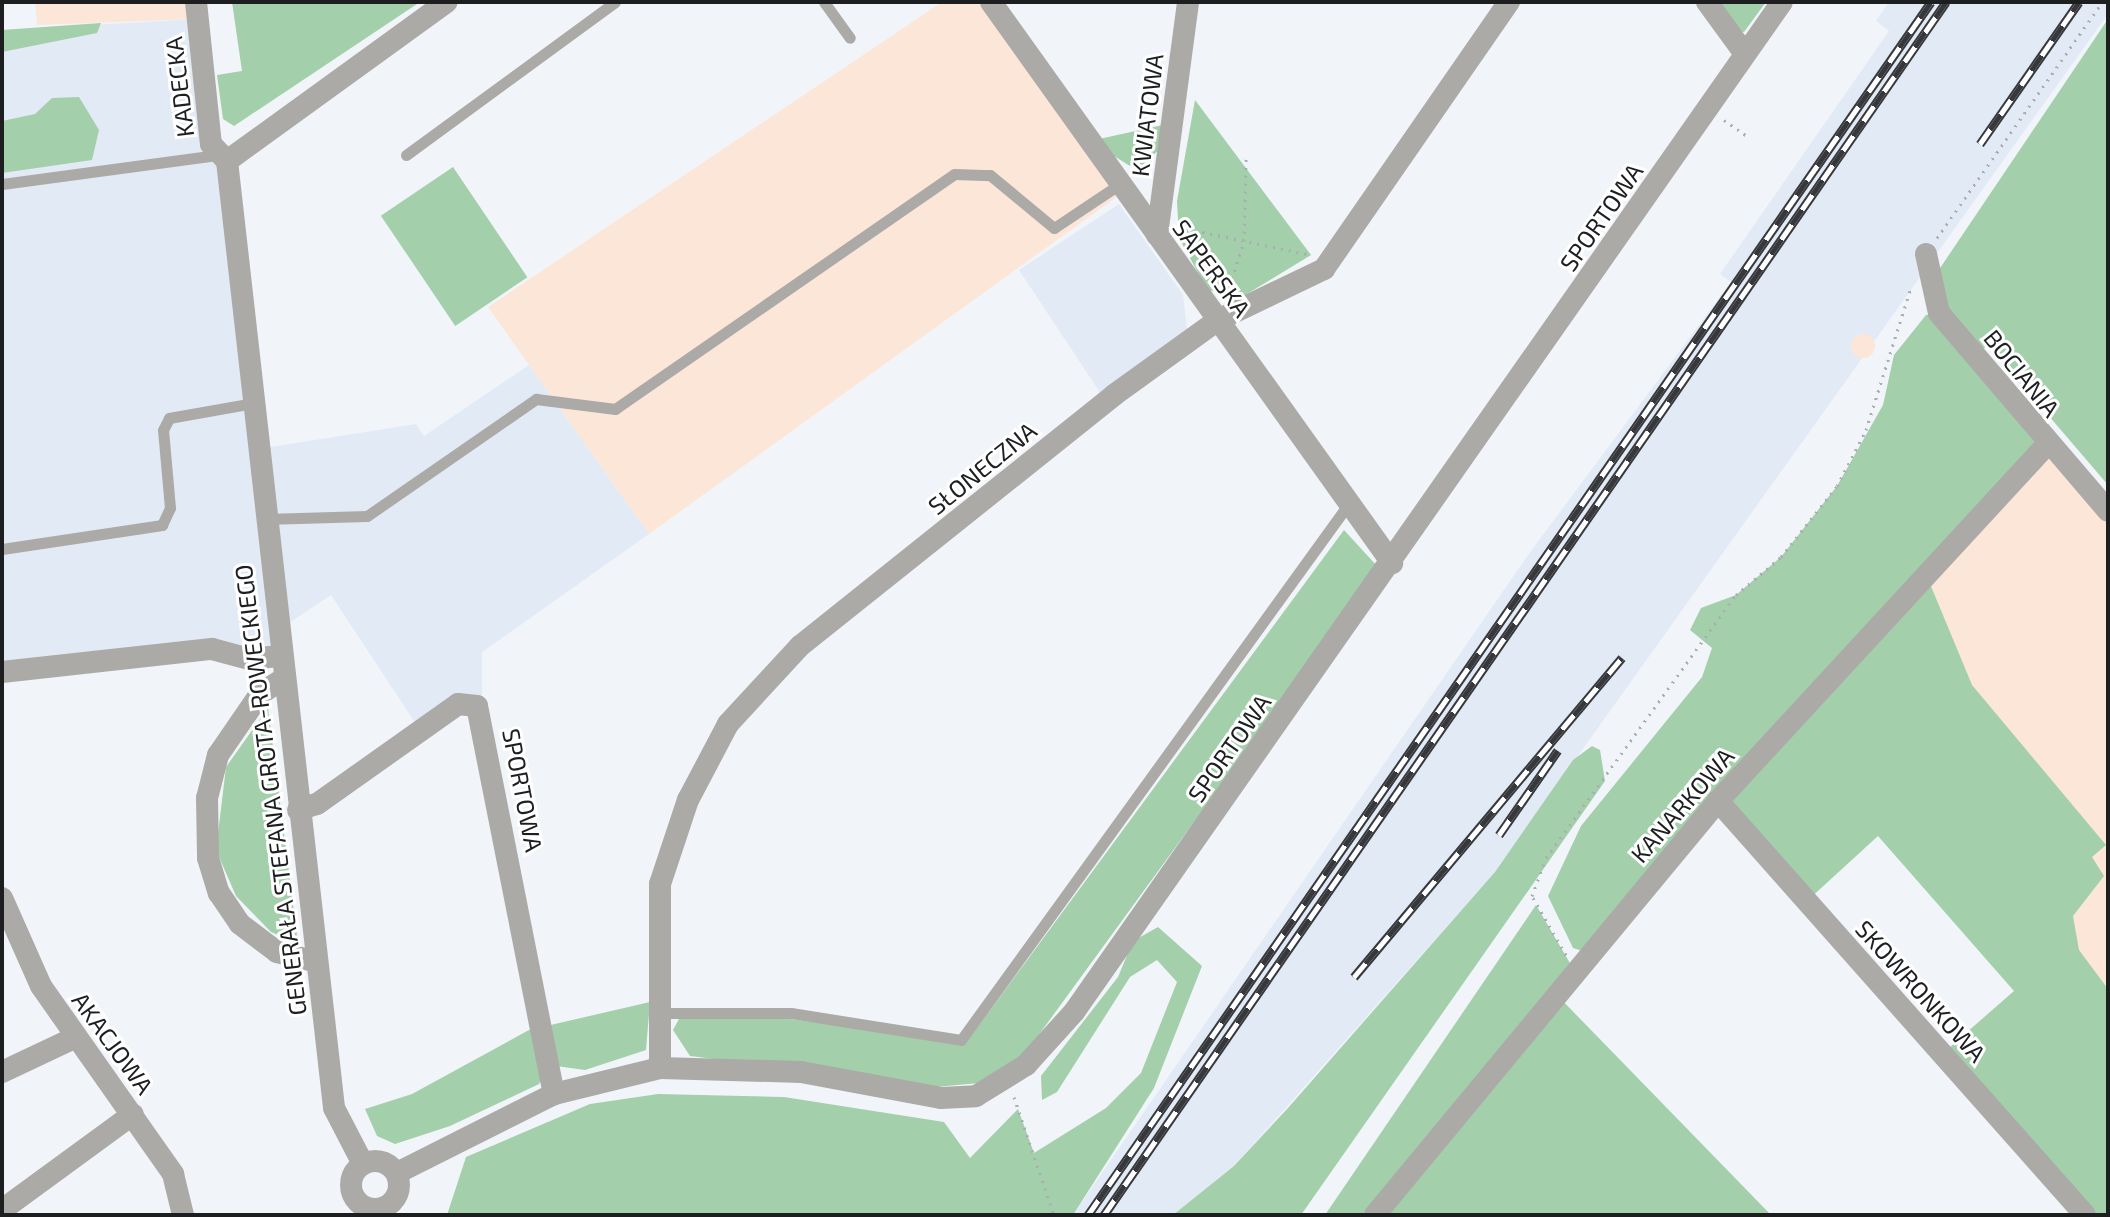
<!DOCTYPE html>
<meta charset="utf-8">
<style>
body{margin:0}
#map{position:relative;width:2110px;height:1217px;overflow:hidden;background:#f1f5fa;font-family:"Exo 2",sans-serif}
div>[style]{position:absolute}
.built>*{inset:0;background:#e2eaf6}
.industrial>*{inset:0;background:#fce6d8}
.round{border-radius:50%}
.green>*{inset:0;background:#a3cfab;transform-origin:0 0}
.path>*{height:3px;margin-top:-1.5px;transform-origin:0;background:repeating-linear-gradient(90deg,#aaadb1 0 2px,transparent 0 8px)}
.service>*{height:11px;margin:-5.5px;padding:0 5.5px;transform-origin:5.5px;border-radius:5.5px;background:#abaaa7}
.minor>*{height:22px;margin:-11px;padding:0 11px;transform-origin:11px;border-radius:11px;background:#abaaa7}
.minor>.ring{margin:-11px;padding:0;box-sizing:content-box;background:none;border:22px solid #abaaa7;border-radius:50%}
.rail>*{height:9px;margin-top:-4.5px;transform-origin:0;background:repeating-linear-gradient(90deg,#fff 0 18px,#37383b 0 36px);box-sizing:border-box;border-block:2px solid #37383b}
span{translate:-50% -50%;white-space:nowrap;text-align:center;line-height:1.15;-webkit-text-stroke:6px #fff;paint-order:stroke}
.street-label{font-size:24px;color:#1d1e20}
.frame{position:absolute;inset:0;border:4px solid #1d1e20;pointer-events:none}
</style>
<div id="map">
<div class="built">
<div style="clip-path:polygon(1889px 2px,2108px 2px,2108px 14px,1495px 872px,1234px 1166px,1173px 1215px,1073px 1215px,1528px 555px,1731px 282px,1720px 274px,1889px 31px,1876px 21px)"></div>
<div style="clip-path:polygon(198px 19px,258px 449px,416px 424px,424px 436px,529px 365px,649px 534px,482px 652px,482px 715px,477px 706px,420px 730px,331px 595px,277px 631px,280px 656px,211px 649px,2px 669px,2px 30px)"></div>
<div style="clip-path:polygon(1119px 204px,1183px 295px,1187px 329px,1101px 394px,1019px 270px)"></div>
</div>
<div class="industrial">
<div style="clip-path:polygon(35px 2px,196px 2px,198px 19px,37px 25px)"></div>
<div style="clip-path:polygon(942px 2px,991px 2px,1125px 191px,649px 534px,488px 307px)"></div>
<div class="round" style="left:1851px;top:334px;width:24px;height:24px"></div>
<div style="clip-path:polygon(2047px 444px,2108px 511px,2108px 989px,2078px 950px,2073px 916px,2088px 892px,1993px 747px,1917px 583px)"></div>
</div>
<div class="green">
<div style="clip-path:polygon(232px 2px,420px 2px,234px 126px,223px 119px,217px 75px,242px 71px)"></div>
<div style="clip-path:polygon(1707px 2px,1766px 2px,1744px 32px,1728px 30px)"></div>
<div style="clip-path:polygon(2108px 19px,2108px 485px,1988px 345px,1975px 356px,2047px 444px,1923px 567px,1972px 685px,2106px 845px,2092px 857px,2104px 876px,2073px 916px,2079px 950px,2108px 989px,2108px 1215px,2085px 1215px,1942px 1054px,2014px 991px,1878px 836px,1807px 901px,1718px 801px,1589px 953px,1573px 948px,1548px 896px,1581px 826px,1702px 677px,1712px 648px,1690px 630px,1701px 608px,1736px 595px,1781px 557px,1837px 486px,1883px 405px,1894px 355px,1926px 315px,1939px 313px,1932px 280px)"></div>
<div style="clip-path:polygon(101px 23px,97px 33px,2px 52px,2px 30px)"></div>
<div style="clip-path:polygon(79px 97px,99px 130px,92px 160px,2px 173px,2px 121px,35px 114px,52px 98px)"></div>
<div style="clip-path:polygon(1195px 100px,1311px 255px,1237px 300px,1207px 289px,1179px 238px,1177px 201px)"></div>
<div style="clip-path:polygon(1172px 123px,1170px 139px,1143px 165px,1130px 166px,1090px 141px)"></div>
<div style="left:453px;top:167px;width:133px;height:87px;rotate:56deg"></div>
<div style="clip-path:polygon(1344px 530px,1377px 566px,1363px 590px,1019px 1062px,980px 1083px,935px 1087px,690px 1056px,673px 1030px,679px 1019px,790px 1019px,966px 1043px)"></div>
<div style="clip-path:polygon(268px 708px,298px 943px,271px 932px,236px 896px,216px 850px,226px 767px)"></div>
<div style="clip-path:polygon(1592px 746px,1600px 750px,1605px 781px,1301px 1215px,1173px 1215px,1234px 1166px,1288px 1108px,1495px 872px,1573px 760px)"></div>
<div style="clip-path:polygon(1536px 905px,1574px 970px,1555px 993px,1771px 1215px,1325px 1215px)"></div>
<div style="clip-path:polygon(1158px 927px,1202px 966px,1154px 1088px,1073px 1215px,447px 1215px,466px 1157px,590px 1104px,658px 1094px,784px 1097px,944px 1122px,970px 1158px,1018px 1109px,1034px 1153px,1106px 1108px,1141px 1073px,1177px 982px,1157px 960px,1130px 977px,1057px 1092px,1042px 1100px,1041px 1076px,1118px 977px,1133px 941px)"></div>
<div style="clip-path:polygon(650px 1002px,646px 1050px,585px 1070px,549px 1065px,539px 1084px,450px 1126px,395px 1144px,377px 1136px,365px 1109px,412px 1094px,529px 1030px)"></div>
</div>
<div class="path">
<div style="left:1724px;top:120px;width:28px;rotate:35deg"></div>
<div style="left:1179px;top:227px;width:131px;rotate:11.9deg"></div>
<div style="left:1937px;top:238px;width:288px;rotate:-55deg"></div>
<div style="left:1227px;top:294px;width:56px;rotate:-72.2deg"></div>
<div style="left:1244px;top:241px;width:82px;rotate:-88.6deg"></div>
<div style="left:1566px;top:955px;width:68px;rotate:-120deg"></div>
<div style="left:1532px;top:896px;width:40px;rotate:-69.8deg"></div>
<div style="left:1546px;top:858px;width:324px;rotate:-54.2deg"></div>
<div style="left:1736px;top:595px;width:59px;rotate:-40.2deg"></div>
<div style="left:1781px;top:557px;width:90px;rotate:-51.7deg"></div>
<div style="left:1837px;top:486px;width:63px;rotate:-62.6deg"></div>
<div style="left:1866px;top:430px;width:150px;rotate:-72.5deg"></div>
<div style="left:1014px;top:1097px;width:125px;rotate:71.3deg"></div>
</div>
<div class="service">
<div style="left:824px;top:2px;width:44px;rotate:54.2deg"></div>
<div style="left:406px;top:155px;width:259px;rotate:-36.2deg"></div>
<div style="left:2px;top:184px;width:217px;rotate:-7.7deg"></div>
<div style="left:265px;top:519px;width:102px;rotate:-1.7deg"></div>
<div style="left:367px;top:516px;width:206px;rotate:-34.7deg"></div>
<div style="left:536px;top:399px;width:80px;rotate:7.2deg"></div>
<div style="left:615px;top:409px;width:413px;rotate:-34.7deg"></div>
<div style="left:955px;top:174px;width:35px;rotate:2deg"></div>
<div style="left:990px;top:175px;width:83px;rotate:39.6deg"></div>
<div style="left:1054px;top:228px;width:79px;rotate:-33.7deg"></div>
<div style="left:2px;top:549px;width:162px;rotate:-8.5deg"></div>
<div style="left:162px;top:525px;width:19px;rotate:-65deg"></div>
<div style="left:170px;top:508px;width:78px;rotate:-95.1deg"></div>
<div style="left:163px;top:430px;width:13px;rotate:-63deg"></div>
<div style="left:169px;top:418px;width:85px;rotate:-10.1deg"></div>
<div style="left:660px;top:1013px;width:131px"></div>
<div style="left:791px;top:1013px;width:172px;rotate:9deg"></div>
<div style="left:961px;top:1040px;width:659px;rotate:-54.14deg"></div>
</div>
<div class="minor">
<div style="left:196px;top:2px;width:143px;rotate:84deg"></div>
<div style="left:211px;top:144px;width:23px;rotate:47deg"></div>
<div style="left:991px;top:2px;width:690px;rotate:54.44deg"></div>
<div style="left:1707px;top:2px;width:64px;rotate:53.8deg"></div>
<div style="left:227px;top:161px;width:953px;rotate:83.55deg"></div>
<div style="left:334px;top:1108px;width:63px;rotate:62.6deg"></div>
<div style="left:227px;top:161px;width:271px;rotate:-35.9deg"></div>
<div style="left:1157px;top:235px;width:235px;rotate:-82.4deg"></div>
<div style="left:1926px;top:254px;width:60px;rotate:77.6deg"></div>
<div style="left:1939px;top:313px;width:260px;rotate:49.5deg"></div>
<div style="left:2px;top:672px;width:211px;rotate:-6.3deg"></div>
<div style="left:212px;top:649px;width:39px;rotate:15deg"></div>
<div style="left:250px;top:659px;width:30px;rotate:-6deg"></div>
<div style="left:283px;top:679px;width:27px;rotate:147deg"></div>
<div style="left:260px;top:694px;width:74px;rotate:124.5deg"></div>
<div style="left:218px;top:755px;width:44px;rotate:104.3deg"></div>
<div style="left:207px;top:798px;width:60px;rotate:89deg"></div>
<div style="left:208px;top:858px;width:37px;rotate:73deg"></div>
<div style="left:219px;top:893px;width:37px;rotate:56deg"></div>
<div style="left:240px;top:924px;width:46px;rotate:37.1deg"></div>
<div style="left:277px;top:952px;width:38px;rotate:14deg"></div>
<div style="left:1718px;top:801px;width:553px;rotate:48.44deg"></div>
<div style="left:298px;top:810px;width:20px;rotate:-18deg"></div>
<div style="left:317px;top:804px;width:173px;rotate:-35.3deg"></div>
<div style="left:458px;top:704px;width:19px;rotate:6deg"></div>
<div style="left:477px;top:706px;width:396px;rotate:78.8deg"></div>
<div style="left:2px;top:898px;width:96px;rotate:66.1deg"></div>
<div style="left:41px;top:986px;width:230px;rotate:54.9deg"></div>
<div style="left:173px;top:1174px;width:42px;rotate:76.3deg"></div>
<div style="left:660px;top:1068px;width:184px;rotate:-90deg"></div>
<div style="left:660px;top:884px;width:89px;rotate:-71.6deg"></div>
<div style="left:688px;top:800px;width:86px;rotate:-62.2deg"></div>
<div style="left:728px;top:724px;width:106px;rotate:-47.3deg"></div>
<div style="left:800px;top:646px;width:402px;rotate:-38.6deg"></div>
<div style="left:1114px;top:395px;width:128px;rotate:-35.8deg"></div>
<div style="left:1218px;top:320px;width:118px;rotate:-25.7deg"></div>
<div style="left:1324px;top:269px;width:325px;rotate:-55.3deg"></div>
<div style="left:2px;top:1072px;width:82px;rotate:-25.3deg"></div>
<div class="ring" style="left:351px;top:1161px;width:26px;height:26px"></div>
<div style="left:397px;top:1173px;width:176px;rotate:-26.7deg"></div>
<div style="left:554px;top:1094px;width:109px;rotate:-13.8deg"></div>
<div style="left:660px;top:1068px;width:141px;rotate:1.6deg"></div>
<div style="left:801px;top:1072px;width:142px;rotate:10.5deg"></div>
<div style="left:941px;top:1098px;width:35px;rotate:-3deg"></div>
<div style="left:976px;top:1096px;width:59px;rotate:-31.8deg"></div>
<div style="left:1026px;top:1065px;width:72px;rotate:-47.8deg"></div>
<div style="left:1074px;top:1012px;width:1233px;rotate:-54.97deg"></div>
<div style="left:2px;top:1210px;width:162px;rotate:-36.2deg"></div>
<div style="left:1375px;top:1215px;width:538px;rotate:-50.36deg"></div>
<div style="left:1718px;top:801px;width:485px;rotate:-47.3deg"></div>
</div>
<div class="rail">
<div style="left:1980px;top:144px;width:173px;rotate:-55.1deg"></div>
<div style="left:1499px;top:835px;width:103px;rotate:-55.2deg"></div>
<div style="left:1354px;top:977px;width:417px;rotate:-50deg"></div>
<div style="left:1088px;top:1215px;width:1477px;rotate:-55.2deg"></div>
<div style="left:1104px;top:1215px;width:1477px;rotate:-55.23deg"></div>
</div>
<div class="street-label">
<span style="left:179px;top:87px;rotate:-97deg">KADECKA</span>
<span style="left:1147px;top:115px;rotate:-83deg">KWIATOWA</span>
<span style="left:1601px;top:217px;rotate:-55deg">SPORTOWA</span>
<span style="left:1212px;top:268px;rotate:54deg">SAPERSKA</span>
<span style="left:2022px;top:373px;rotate:51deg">BOCIANIA</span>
<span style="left:982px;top:468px;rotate:-39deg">SŁONECZNA</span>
<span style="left:1229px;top:748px;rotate:-55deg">SPORTOWA</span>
<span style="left:270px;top:790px;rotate:-97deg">GENERAŁA STEFANA GROTA-ROWECKIEGO</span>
<span style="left:523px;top:790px;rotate:79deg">SPORTOWA</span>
<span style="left:1682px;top:805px;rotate:-49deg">KANARKOWA</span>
<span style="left:1921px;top:991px;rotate:48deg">SKOWRONKOWA</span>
<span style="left:113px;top:1043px;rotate:54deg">AKACJOWA</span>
</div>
<div class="frame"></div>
</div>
